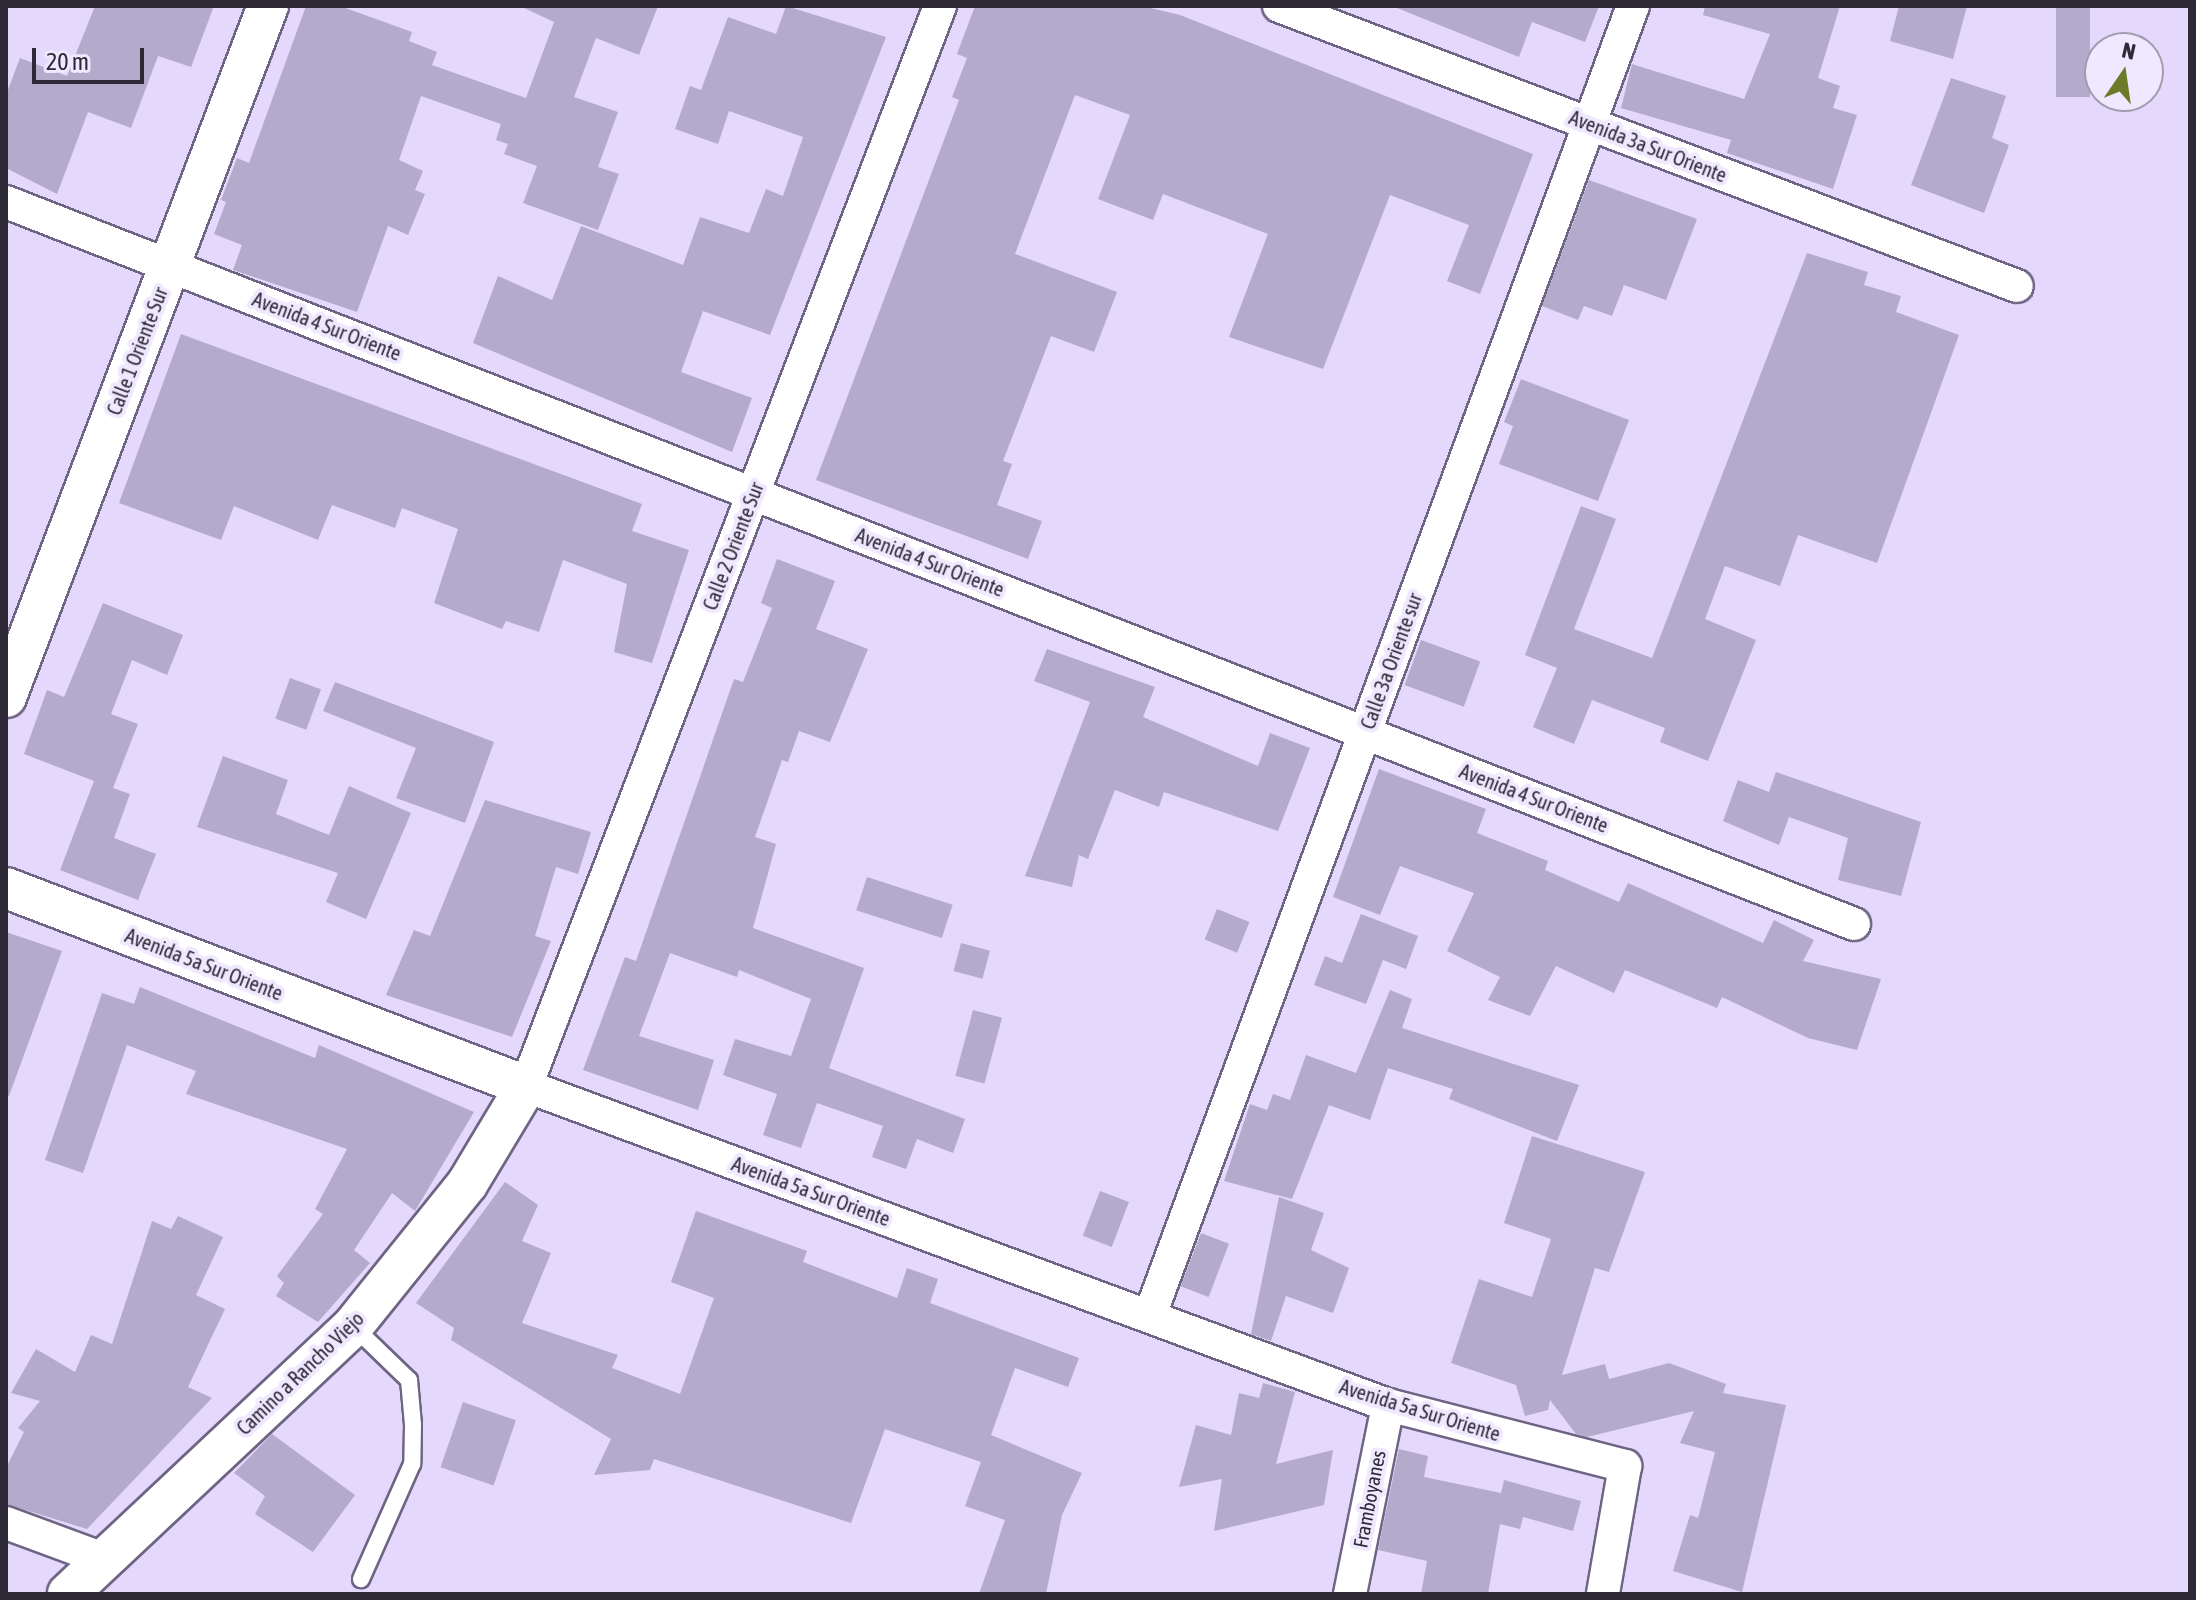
<!DOCTYPE html>
<style>
body{margin:0}
#map{position:relative;width:2196px;height:1600px;overflow:hidden;background:#e4d9fc;font-family:"Asap Condensed",sans-serif}
div>[style]{position:absolute}
.building>*{inset:0;background:#b4aacb;transform-origin:0 0}
.roads{filter:drop-shadow(2px 0 #6e6483) drop-shadow(-2px 0 #6e6483) drop-shadow(0 2px #6e6483) drop-shadow(0 -2px #6e6483)}
.service>*{height:16px;margin:-8px;padding:0 8px;transform-origin:8px;border-radius:8px;background:#fff}
.minor>*{height:32px;margin:-16px;padding:0 16px;transform-origin:16px;border-radius:16px;background:#fff}
.tertiary>*{height:40px;margin:-20px;padding:0 20px;transform-origin:20px;border-radius:20px;background:#fff}
span{translate:-50% -50%;white-space:nowrap;text-align:center;line-height:1.15;-webkit-text-stroke:8px #efe8fe;paint-order:stroke}
.street-label{font-size:20px;color:#2d2936}
.frame{position:absolute;inset:0;border:8px solid #2d2936;pointer-events:none}
.north{position:absolute;left:2084px;top:32px;width:80px;height:80px;box-sizing:border-box;background:#efe8fe;border:2px solid #a19cae;border-radius:50%;rotate:13deg;font-size:22px;font-weight:700;line-height:32px;text-align:center;color:#2d2936}
.north::after{content:'';display:block;margin:auto;width:28px;height:36px;background:#6b7b29;clip-path:polygon(50% 0,100% 100%,50% 72%,0 100%)}
.scale{position:absolute;left:32px;top:48px;width:112px;height:36px;box-sizing:border-box;border:4px solid #2d2936;border-top:0;padding-left:10px;font-size:24px;line-height:28px;white-space:nowrap;color:#2d2936;-webkit-text-stroke:6px #efe8fe;paint-order:stroke}
</style>
<div id="map">
<div class="building">
<div style="clip-path:polygon(95px 6px,214px 6px,191px 67px,158px 56px,131px 128px,88px 112px,57px 194px,6px 168px,6px 95px,20px 58px,67px 76px)"></div>
<div style="clip-path:polygon(306px 6px,340px 6px,412px 32px,409px 41px,437px 52px,432px 65px,526px 98px,554px 22px,520px 6px,658px 6px,639px 55px,596px 38px,574px 97px,618px 112px,598px 167px,619px 174px,598px 230px,523px 203px,537px 166px,504px 154px,508px 144px,496px 140px,501px 124px,421px 96px,399px 160px,423px 171px,415px 190px,425px 194px,408px 235px,388px 226px,357px 312px,233px 270px,242px 245px,214px 234px,226px 202px,221px 200px,237px 158px,249px 163px)"></div>
<div style="clip-path:polygon(786px 6px,886px 37px,770px 335px,703px 311px,681px 372px,752px 398px,732px 452px,473px 343px,498px 276px,552px 300px,581px 226px,683px 265px,700px 217px,749px 233px,766px 189px,783px 196px,803px 137px,729px 111px,718px 144px,675px 129px,690px 86px,701px 90px,728px 17px,776px 34px)"></div>
<div style="clip-path:polygon(975px 6px,1142px 6px,1180px 15px,1533px 154px,1480px 294px,1447px 281px,1469px 225px,1390px 195px,1323px 369px,1229px 337px,1268px 234px,1163px 194px,1153px 220px,1098px 199px,1130px 115px,1075px 95px,1015px 254px,1117px 292px,1094px 352px,1051px 336px,1003px 461px,1012px 464px,997px 505px,1042px 521px,1028px 559px,816px 480px,959px 100px,952px 97px,967px 58px,957px 54px)"></div>
<div style="clip-path:polygon(1392px 6px,1599px 6px,1585px 42px,1532px 22px,1519px 57px)"></div>
<div style="clip-path:polygon(1705px 6px,1840px 6px,1818px 78px,1840px 86px,1833px 108px,1857px 115px,1833px 189px,1727px 153px,1731px 140px,1621px 108px,1632px 64px,1744px 99px,1770px 34px,1703px 15px)"></div>
<div style="clip-path:polygon(1899px 6px,1967px 6px,1953px 59px,1890px 41px)"></div>
<div style="left:2056px;top:6px;width:34px;height:91px"></div>
<div style="clip-path:polygon(1951px 78px,2006px 96px,1992px 138px,2009px 145px,1984px 213px,1911px 185px)"></div>
<div style="clip-path:polygon(1589px 180px,1697px 219px,1666px 300px,1624px 285px,1612px 316px,1584px 306px,1578px 320px,1542px 306px)"></div>
<div style="clip-path:polygon(1807px 253px,1868px 272px,1864px 285px,1901px 296px,1896px 312px,1959px 335px,1877px 563px,1798px 535px,1780px 586px,1725px 566px,1705px 619px,1756px 640px,1708px 761px,1660px 742px,1665px 728px,1592px 700px,1574px 744px,1533px 727px,1557px 668px,1525px 655px,1581px 506px,1616px 519px,1574px 629px,1652px 658px)"></div>
<div style="clip-path:polygon(181px 334px,642px 504px,632px 531px,689px 550px,652px 663px,614px 652px,627px 584px,563px 560px,539px 632px,506px 621px,502px 629px,434px 603px,458px 529px,402px 508px,395px 528px,332px 505px,318px 540px,234px 506px,221px 540px,119px 503px)"></div>
<div style="clip-path:polygon(1521px 379px,1629px 420px,1598px 501px,1499px 464px,1513px 426px,1504px 422px)"></div>
<div style="clip-path:polygon(777px 559px,835px 581px,816px 629px,868px 649px,830px 742px,799px 731px,788px 762px,782px 760px,755px 837px,776px 844px,753px 928px,864px 968px,829px 1068px,965px 1119px,953px 1153px,917px 1139px,906px 1169px,872px 1157px,883px 1126px,817px 1103px,801px 1148px,763px 1135px,777px 1094px,723px 1075px,735px 1039px,791px 1056px,811px 999px,739px 970px,737px 977px,670px 953px,639px 1036px,714px 1060px,698px 1110px,583px 1070px,625px 957px,636px 961px,734px 679px,743px 682px,772px 608px,761px 603px)"></div>
<div style="clip-path:polygon(103px 603px,183px 635px,167px 675px,132px 660px,111px 714px,138px 724px,113px 788px,130px 794px,114px 838px,156px 854px,138px 900px,60px 870px,94px 781px,24px 754px,47px 690px,64px 697px)"></div>
<div style="left:1421px;top:640px;width:63px;height:48px;rotate:20deg"></div>
<div style="clip-path:polygon(1047px 649px,1155px 687px,1143px 717px,1258px 766px,1270px 733px,1310px 748px,1278px 831px,1164px 792px,1159px 807px,1115px 790px,1088px 859px,1079px 855px,1072px 887px,1025px 876px,1090px 702px,1034px 681px)"></div>
<div style="left:290px;top:678px;width:33px;height:43px;rotate:20deg"></div>
<div style="clip-path:polygon(335px 682px,494px 742px,465px 823px,396px 798px,416px 748px,323px 711px)"></div>
<div style="clip-path:polygon(223px 756px,288px 780px,276px 814px,329px 835px,349px 786px,411px 813px,366px 919px,326px 902px,338px 873px,197px 827px)"></div>
<div style="clip-path:polygon(1379px 769px,1486px 809px,1477px 833px,1548px 861px,1545px 870px,1619px 902px,1628px 883px,1763px 943px,1774px 920px,1814px 940px,1803px 961px,1881px 979px,1857px 1050px,1808px 1038px,1722px 997px,1717px 1008px,1625px 970px,1614px 993px,1556px 966px,1530px 1016px,1488px 1000px,1500px 977px,1447px 951px,1474px 893px,1400px 866px,1380px 915px,1333px 897px)"></div>
<div style="clip-path:polygon(1776px 772px,1921px 822px,1901px 896px,1838px 880px,1848px 838px,1789px 817px,1779px 845px,1723px 821px,1738px 780px,1769px 792px)"></div>
<div style="clip-path:polygon(485px 800px,591px 832px,578px 874px,556px 867px,535px 936px,551px 941px,512px 1037px,386px 995px,414px 930px,430px 936px)"></div>
<div style="left:867px;top:877px;width:90px;height:35px;rotate:18deg"></div>
<div style="left:1217px;top:909px;width:35px;height:33px;rotate:22deg"></div>
<div style="clip-path:polygon(1361px 914px,1418px 936px,1406px 969px,1383px 960px,1366px 1004px,1314px 985px,1325px 956px,1342px 963px)"></div>
<div style="clip-path:polygon(6px 932px,62px 951px,9px 1096px,6px 1095px)"></div>
<div style="left:961px;top:943px;width:30px;height:29px;rotate:15deg"></div>
<div style="clip-path:polygon(140px 987px,315px 1058px,319px 1045px,474px 1112px,415px 1211px,392px 1193px,354px 1250px,370px 1263px,318px 1322px,276px 1296px,284px 1283px,277px 1276px,323px 1214px,315px 1209px,347px 1149px,186px 1094px,196px 1071px,127px 1045px,83px 1173px,45px 1160px,102px 993px,134px 1004px)"></div>
<div style="clip-path:polygon(1390px 990px,1412px 999px,1402px 1028px,1579px 1085px,1557px 1141px,1449px 1099px,1453px 1089px,1388px 1068px,1370px 1120px,1329px 1105px,1292px 1199px,1224px 1181px,1250px 1104px,1267px 1110px,1273px 1094px,1290px 1100px,1306px 1055px,1356px 1073px)"></div>
<div style="left:973px;top:1010px;width:30px;height:68px;rotate:15deg"></div>
<div style="clip-path:polygon(1532px 1136px,1645px 1172px,1609px 1272px,1595px 1268px,1562px 1375px,1605px 1364px,1609px 1379px,1669px 1363px,1726px 1384px,1723px 1393px,1786px 1405px,1742px 1592px,1673px 1571px,1690px 1515px,1698px 1518px,1715px 1452px,1680px 1443px,1694px 1411px,1587px 1437px,1576px 1434px,1550px 1400px,1548px 1410px,1525px 1416px,1516px 1385px,1451px 1363px,1479px 1279px,1532px 1297px,1551px 1239px,1504px 1223px)"></div>
<div style="clip-path:polygon(505px 1182px,538px 1205px,522px 1241px,551px 1253px,522px 1323px,618px 1355px,612px 1368px,680px 1394px,714px 1298px,671px 1282px,696px 1211px,807px 1251px,803px 1262px,897px 1298px,907px 1268px,938px 1279px,930px 1303px,1079px 1358px,1068px 1387px,1015px 1368px,991px 1435px,1082px 1473px,1062px 1515px,1046px 1594px,979px 1594px,1005px 1520px,965px 1506px,981px 1462px,885px 1429px,851px 1523px,654px 1459px,650px 1470px,594px 1475px,611px 1439px,451px 1340px,454px 1328px,416px 1303px)"></div>
<div style="left:1100px;top:1191px;width:31px;height:48px;rotate:21deg"></div>
<div style="clip-path:polygon(1279px 1197px,1324px 1213px,1311px 1250px,1349px 1268px,1333px 1313px,1286px 1296px,1271px 1341px,1251px 1334px)"></div>
<div style="clip-path:polygon(178px 1216px,223px 1237px,196px 1295px,225px 1309px,188px 1387px,212px 1398px,87px 1529px,6px 1504px,6px 1468px,24px 1432px,18px 1428px,40px 1401px,11px 1393px,36px 1349px,75px 1372px,91px 1335px,112px 1344px,152px 1221px,171px 1229px)"></div>
<div style="left:1201px;top:1233px;width:30px;height:57px;rotate:21deg"></div>
<div style="clip-path:polygon(1263px 1383px,1295px 1392px,1276px 1464px,1333px 1450px,1324px 1505px,1214px 1531px,1222px 1479px,1179px 1487px,1196px 1425px,1231px 1435px,1239px 1393px,1259px 1398px)"></div>
<div style="left:463px;top:1402px;width:56px;height:69px;rotate:19deg"></div>
<div style="clip-path:polygon(272px 1434px,355px 1495px,313px 1552px,255px 1514px,265px 1496px,234px 1473px)"></div>
<div style="clip-path:polygon(1399px 1449px,1428px 1456px,1424px 1477px,1501px 1493px,1504px 1480px,1581px 1501px,1573px 1531px,1523px 1517px,1520px 1529px,1500px 1524px,1488px 1594px,1421px 1594px,1427px 1561px,1378px 1550px)"></div>
</div>
<div class="roads">
<div class="service">
<div style="left:353px;top:1326px;width:78px;rotate:44deg"></div>
<div style="left:409px;top:1380px;width:45px;rotate:84.9deg"></div>
<div style="left:413px;top:1425px;width:39px;rotate:91deg"></div>
<div style="left:412px;top:1464px;width:126px;rotate:113.9deg"></div>
</div>
<div class="minor">
<div style="left:940px;top:6px;width:1157px;rotate:110.97deg"></div>
<div style="left:526px;top:1086px;width:919px;rotate:20.31deg"></div>
<div style="left:1388px;top:1405px;width:245px;rotate:14.4deg"></div>
<div style="left:1625px;top:1466px;width:130px;rotate:99.8deg"></div>
<div style="left:1279px;top:6px;width:789px;rotate:20.78deg"></div>
<div style="left:6px;top:202px;width:1984px;rotate:21.34deg"></div>
<div style="left:1150px;top:1315px;width:1395px;rotate:-69.75deg"></div>
<div style="left:6px;top:1523px;width:101px;rotate:20.2deg"></div>
<div style="left:1350px;top:1594px;width:193px;rotate:-78.6deg"></div>
</div>
<div class="tertiary">
<div style="left:6px;top:697px;width:739px;rotate:-69.24deg"></div>
<div style="left:6px;top:888px;width:556px;rotate:20.85deg"></div>
<div style="left:526px;top:1086px;width:114px;rotate:121deg"></div>
<div style="left:467px;top:1184px;width:182px;rotate:128.8deg"></div>
<div style="left:353px;top:1326px;width:391px;rotate:136.8deg"></div>
</div>
</div>
<div class="street-label">
<span style="left:1648px;top:146px;rotate:21deg">Avenida 3a Sur Oriente</span>
<span style="left:327px;top:326px;rotate:21deg">Avenida 4 Sur Oriente</span>
<span style="left:137px;top:351px;rotate:-69deg">Calle 1 Oriente Sur</span>
<span style="left:733px;top:546px;rotate:-69deg">Calle 2 Oriente Sur</span>
<span style="left:930px;top:562px;rotate:21deg">Avenida 4 Sur Oriente</span>
<span style="left:1391px;top:661px;rotate:-70deg">Calle 3a Oriente sur</span>
<span style="left:1534px;top:798px;rotate:21deg">Avenida 4 Sur Oriente</span>
<span style="left:204px;top:964px;rotate:21deg">Avenida 5a Sur Oriente</span>
<span style="left:811px;top:1191px;rotate:20deg">Avenida 5a Sur Oriente</span>
<span style="left:300px;top:1373px;rotate:-44deg">Camino a Rancho Viejo</span>
<span style="left:1420px;top:1410px;rotate:17deg">Avenida 5a Sur Oriente</span>
<span style="left:1369px;top:1499px;rotate:-79deg">Framboyanes</span>
</div>
<div class="frame"></div>
<div class="north">N</div>
<div class="scale">20 m</div>
</div>
